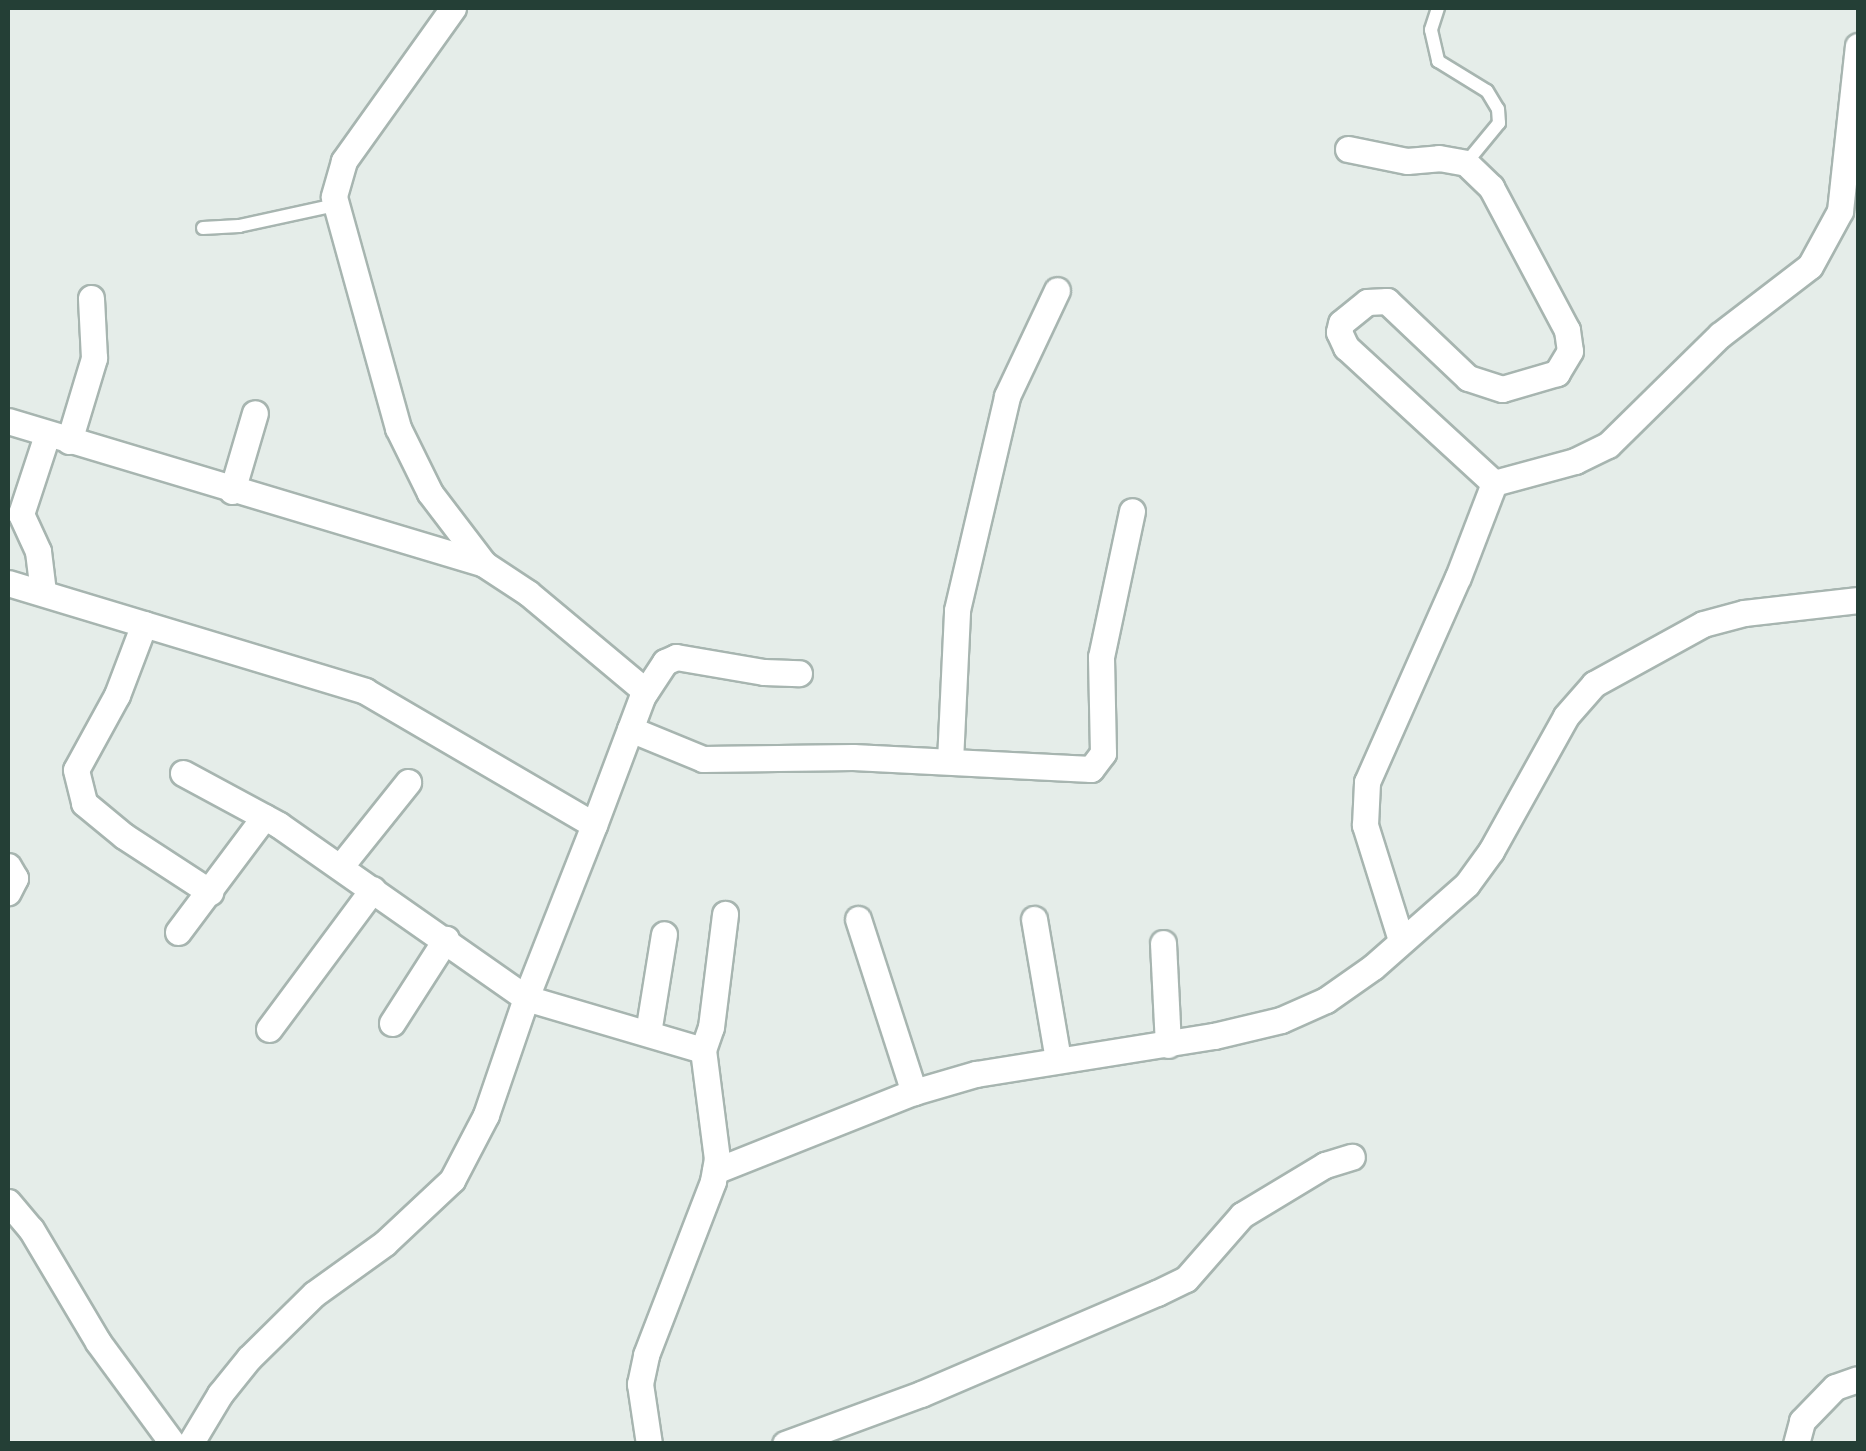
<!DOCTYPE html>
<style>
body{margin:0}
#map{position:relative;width:1866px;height:1451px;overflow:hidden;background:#e5ede9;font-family:Roboto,sans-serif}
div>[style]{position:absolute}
.roads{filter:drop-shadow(2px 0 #a7b5b0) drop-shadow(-2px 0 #a7b5b0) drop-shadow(0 2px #a7b5b0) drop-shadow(0 -2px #a7b5b0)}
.lane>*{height:12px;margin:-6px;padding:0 6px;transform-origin:6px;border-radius:6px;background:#fff}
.street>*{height:25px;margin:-12.5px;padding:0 12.5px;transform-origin:12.5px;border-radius:12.5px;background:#fff}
span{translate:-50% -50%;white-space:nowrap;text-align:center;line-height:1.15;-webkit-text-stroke:8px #f5faf7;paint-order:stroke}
.frame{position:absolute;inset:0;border:10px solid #243f36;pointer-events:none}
</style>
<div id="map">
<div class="roads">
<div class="lane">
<div style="left:1438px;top:8px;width:23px;rotate:108deg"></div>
<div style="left:1431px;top:30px;width:32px;rotate:77deg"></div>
<div style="left:1438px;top:61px;width:57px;rotate:31.5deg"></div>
<div style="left:1487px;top:91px;width:21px;rotate:59deg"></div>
<div style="left:1498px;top:109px;width:14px;rotate:86deg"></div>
<div style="left:1499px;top:123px;width:52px;rotate:129.5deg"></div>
<div style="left:203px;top:228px;width:36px;rotate:-3deg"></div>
<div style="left:239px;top:226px;width:98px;rotate:-12.3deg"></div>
</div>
<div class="street">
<div style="left:453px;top:8px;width:188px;rotate:125.5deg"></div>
<div style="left:344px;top:161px;width:37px;rotate:106deg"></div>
<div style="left:334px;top:197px;width:240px;rotate:74.5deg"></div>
<div style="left:398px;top:428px;width:72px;rotate:63.8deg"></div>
<div style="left:430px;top:493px;width:89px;rotate:52.7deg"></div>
<div style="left:1348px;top:149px;width:60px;rotate:11.5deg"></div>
<div style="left:1407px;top:161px;width:32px;rotate:-5deg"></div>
<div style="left:1439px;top:158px;width:27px;rotate:10deg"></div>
<div style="left:1466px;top:163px;width:35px;rotate:44deg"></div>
<div style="left:1491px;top:187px;width:162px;rotate:62deg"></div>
<div style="left:1567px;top:330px;width:21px;rotate:82deg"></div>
<div style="left:1570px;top:351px;width:26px;rotate:121deg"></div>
<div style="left:1557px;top:373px;width:57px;rotate:163.8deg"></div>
<div style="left:1502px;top:389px;width:36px;rotate:-162deg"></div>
<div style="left:1468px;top:378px;width:112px;rotate:-136.5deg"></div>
<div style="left:1387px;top:301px;width:20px;rotate:177deg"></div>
<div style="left:1367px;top:302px;width:33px;rotate:141deg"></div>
<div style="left:1341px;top:323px;width:9px;rotate:103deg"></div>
<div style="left:1339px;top:332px;width:17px;rotate:65deg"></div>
<div style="left:1346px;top:347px;width:201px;rotate:42.6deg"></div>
<div style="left:8px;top:421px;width:497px;rotate:16.7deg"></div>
<div style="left:484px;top:564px;width:53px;rotate:33.4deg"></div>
<div style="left:528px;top:593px;width:153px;rotate:39.9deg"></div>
<div style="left:69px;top:441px;width:87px;rotate:-73.2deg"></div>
<div style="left:94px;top:358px;width:60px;rotate:-92.9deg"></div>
<div style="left:1494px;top:483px;width:84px;rotate:-15.2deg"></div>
<div style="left:1575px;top:461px;width:37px;rotate:-26deg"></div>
<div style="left:1608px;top:445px;width:157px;rotate:-44.5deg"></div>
<div style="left:1720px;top:335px;width:113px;rotate:-37.5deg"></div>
<div style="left:1810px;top:266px;width:63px;rotate:-61.4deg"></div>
<div style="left:1840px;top:211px;width:166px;rotate:-83.8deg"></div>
<div style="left:232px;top:491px;width:81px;rotate:-73.6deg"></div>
<div style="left:8px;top:583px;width:373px;rotate:16.8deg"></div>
<div style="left:365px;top:691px;width:265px;rotate:30.3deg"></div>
<div style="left:594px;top:825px;width:137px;rotate:-69.4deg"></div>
<div style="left:642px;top:697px;width:42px;rotate:-56.7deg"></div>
<div style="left:665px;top:662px;width:12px;rotate:-24deg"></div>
<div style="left:676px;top:657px;width:89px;rotate:9.7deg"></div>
<div style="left:764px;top:672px;width:35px;rotate:2deg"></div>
<div style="left:43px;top:592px;width:41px;rotate:-97deg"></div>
<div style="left:38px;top:551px;width:41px;rotate:-114.7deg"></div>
<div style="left:21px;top:514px;width:83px;rotate:-71.8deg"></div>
<div style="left:144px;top:624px;width:76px;rotate:110.8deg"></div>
<div style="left:117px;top:695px;width:85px;rotate:118.7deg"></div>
<div style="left:76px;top:770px;width:34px;rotate:76deg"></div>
<div style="left:84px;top:803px;width:52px;rotate:39.5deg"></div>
<div style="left:124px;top:836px;width:103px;rotate:33.1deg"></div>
<div style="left:630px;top:729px;width:79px;rotate:22.3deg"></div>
<div style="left:703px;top:759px;width:150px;rotate:-0.8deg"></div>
<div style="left:853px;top:757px;width:238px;rotate:2.9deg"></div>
<div style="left:1091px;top:769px;width:20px;rotate:-53deg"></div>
<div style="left:1103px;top:753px;width:96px;rotate:-91.2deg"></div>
<div style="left:1101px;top:657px;width:149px;rotate:-78deg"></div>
<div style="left:950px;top:761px;width:151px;rotate:-87.3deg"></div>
<div style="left:957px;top:610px;width:220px;rotate:-76.8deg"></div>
<div style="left:1007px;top:396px;width:117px;rotate:-64.7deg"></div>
<div style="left:183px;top:773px;width:109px;rotate:28.4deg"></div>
<div style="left:279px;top:825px;width:302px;rotate:35deg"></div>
<div style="left:526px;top:998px;width:124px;rotate:108.9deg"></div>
<div style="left:486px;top:1115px;width:73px;rotate:117.6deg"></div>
<div style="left:452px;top:1180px;width:92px;rotate:136.8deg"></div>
<div style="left:385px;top:1243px;width:87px;rotate:144.3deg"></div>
<div style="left:314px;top:1294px;width:91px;rotate:135.4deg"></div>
<div style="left:249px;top:1358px;width:46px;rotate:128.9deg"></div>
<div style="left:220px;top:1394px;width:58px;rotate:121deg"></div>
<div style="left:594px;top:825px;width:186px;rotate:111.5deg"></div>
<div style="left:526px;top:998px;width:184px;rotate:16.4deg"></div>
<div style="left:703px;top:1050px;width:24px;rotate:-71deg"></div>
<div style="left:711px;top:1027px;width:114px;rotate:-82.9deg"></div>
<div style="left:8px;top:866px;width:14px;rotate:60deg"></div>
<div style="left:15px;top:878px;width:16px;rotate:117deg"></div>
<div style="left:340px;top:867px;width:109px;rotate:-51.3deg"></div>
<div style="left:858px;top:919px;width:182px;rotate:72.1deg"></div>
<div style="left:1034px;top:919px;width:143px;rotate:80.3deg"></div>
<div style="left:178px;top:932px;width:144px;rotate:-53.2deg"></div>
<div style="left:1401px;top:940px;width:121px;rotate:-107.4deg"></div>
<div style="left:1365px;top:825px;width:43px;rotate:-87.3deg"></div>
<div style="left:1367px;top:782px;width:224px;rotate:-66.1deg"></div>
<div style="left:1458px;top:577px;width:101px;rotate:-69deg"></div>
<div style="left:1163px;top:943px;width:102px;rotate:87.2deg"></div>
<div style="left:392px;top:1023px;width:100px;rotate:-57.3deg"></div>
<div style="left:269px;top:1029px;width:174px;rotate:-53.4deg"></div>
<div style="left:648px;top:1033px;width:100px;rotate:-80.8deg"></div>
<div style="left:715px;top:1171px;width:214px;rotate:-21.7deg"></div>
<div style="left:914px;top:1092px;width:65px;rotate:-16.2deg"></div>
<div style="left:976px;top:1074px;width:241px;rotate:-9.1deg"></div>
<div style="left:1214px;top:1036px;width:69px;rotate:-13.4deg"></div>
<div style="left:1281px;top:1020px;width:49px;rotate:-24deg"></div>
<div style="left:1326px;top:1000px;width:57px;rotate:-35.1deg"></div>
<div style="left:1373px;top:967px;width:125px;rotate:-41.4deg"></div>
<div style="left:1467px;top:884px;width:41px;rotate:-54deg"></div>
<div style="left:1491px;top:851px;width:154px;rotate:-60.9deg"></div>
<div style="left:1566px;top:716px;width:43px;rotate:-48.8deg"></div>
<div style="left:1594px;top:684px;width:124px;rotate:-28.8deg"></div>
<div style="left:1703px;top:624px;width:42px;rotate:-15deg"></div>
<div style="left:1744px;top:613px;width:115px;rotate:-6.5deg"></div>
<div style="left:8px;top:1202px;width:35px;rotate:50deg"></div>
<div style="left:31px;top:1229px;width:131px;rotate:59.3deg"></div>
<div style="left:98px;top:1342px;width:127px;rotate:53.7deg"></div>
<div style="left:649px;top:1444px;width:61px;rotate:-98.5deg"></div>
<div style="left:640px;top:1384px;width:30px;rotate:-78deg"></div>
<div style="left:646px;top:1355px;width:186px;rotate:-68.9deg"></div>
<div style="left:713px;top:1181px;width:22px;rotate:-80deg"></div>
<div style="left:717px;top:1159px;width:110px;rotate:-97.3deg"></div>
<div style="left:785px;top:1444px;width:145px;rotate:-20.2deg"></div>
<div style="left:921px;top:1394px;width:257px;rotate:-23.2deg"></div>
<div style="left:1157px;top:1293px;width:32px;rotate:-26deg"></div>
<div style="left:1186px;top:1279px;width:85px;rotate:-48.8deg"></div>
<div style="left:1242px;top:1215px;width:97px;rotate:-31.1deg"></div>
<div style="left:1325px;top:1165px;width:28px;rotate:-17deg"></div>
<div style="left:1796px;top:1444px;width:24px;rotate:-75deg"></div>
<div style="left:1802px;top:1421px;width:47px;rotate:-45.9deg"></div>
<div style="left:1835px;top:1387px;width:24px;rotate:-19deg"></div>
</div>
</div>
<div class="frame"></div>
</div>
